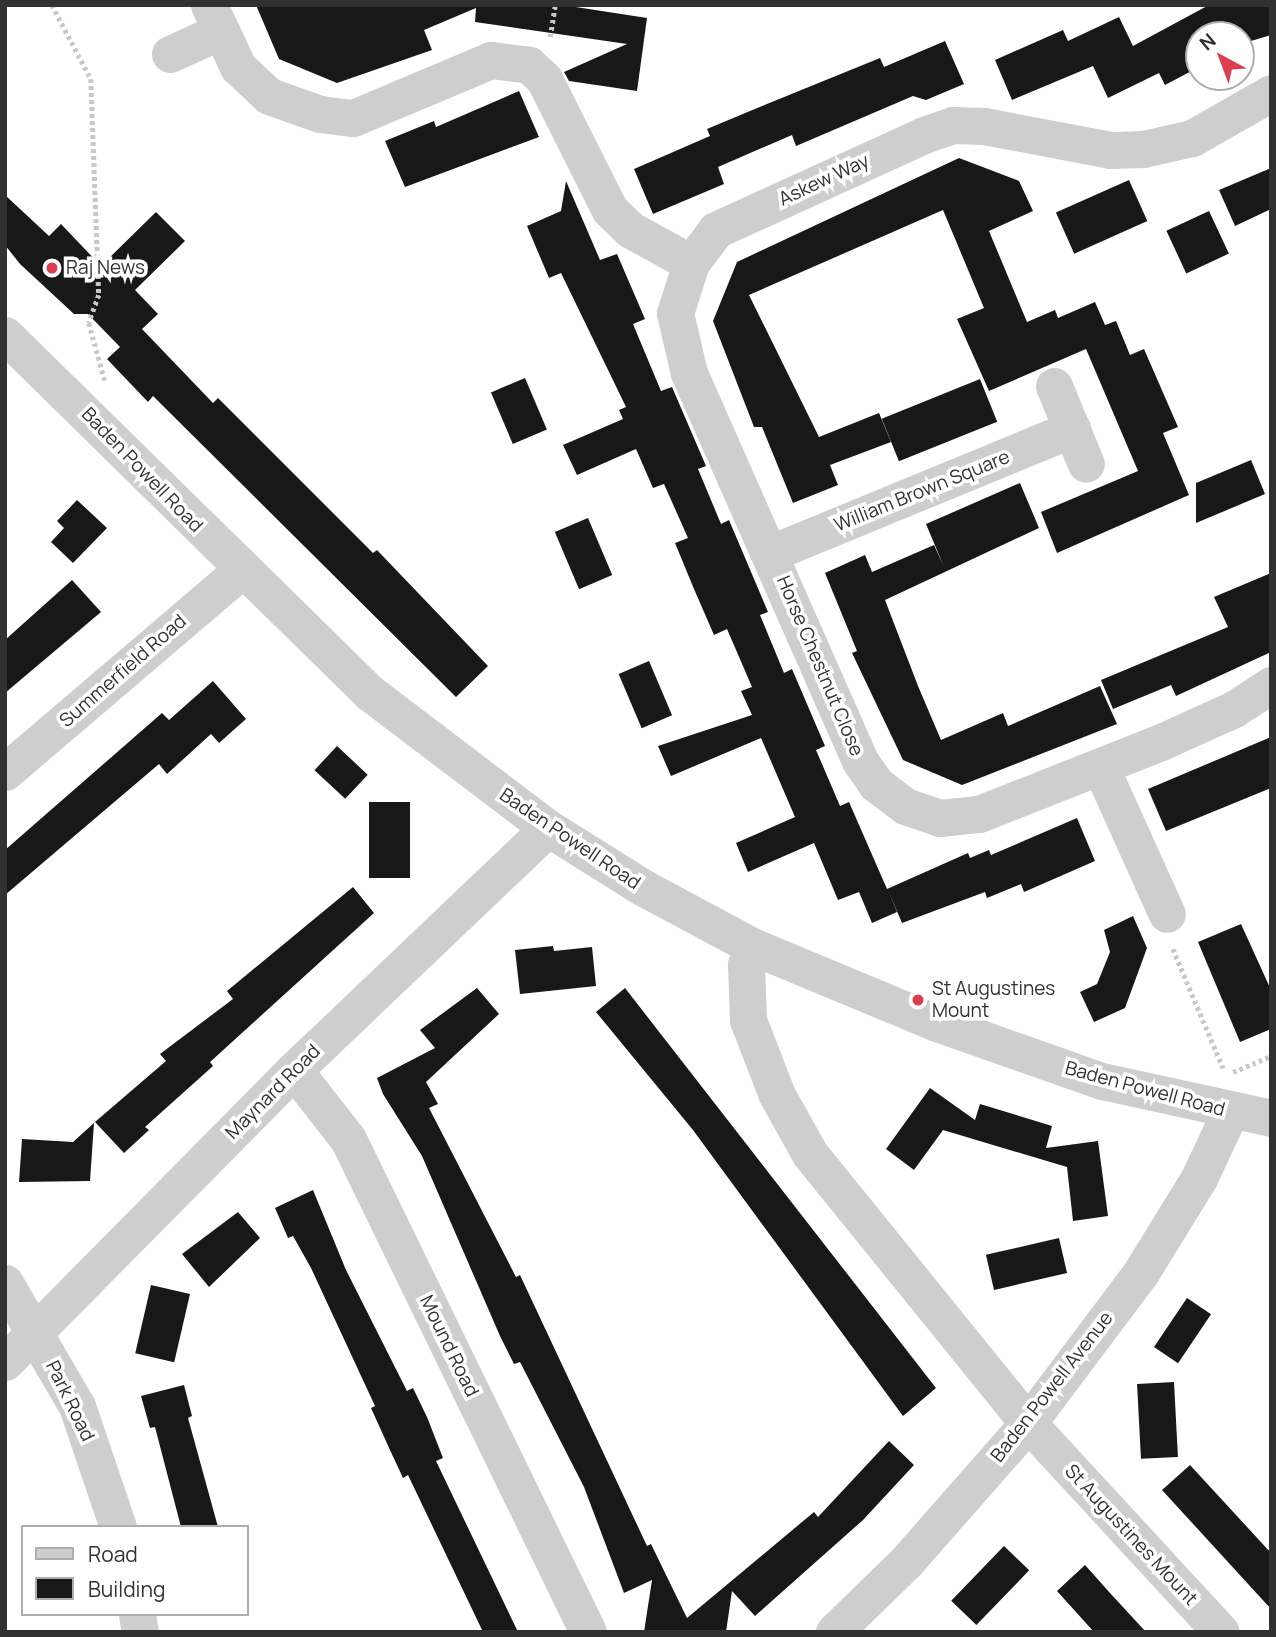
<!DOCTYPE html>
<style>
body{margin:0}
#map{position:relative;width:1276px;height:1637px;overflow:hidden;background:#fff;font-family:Manrope,sans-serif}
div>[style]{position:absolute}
.building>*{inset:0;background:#181818;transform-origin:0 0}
.path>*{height:4.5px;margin-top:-2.25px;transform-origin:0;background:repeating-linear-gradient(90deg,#c8c8c8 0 3.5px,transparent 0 7px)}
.minor>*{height:37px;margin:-18.5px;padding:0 18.5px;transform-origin:18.5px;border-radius:18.5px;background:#cecece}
.dots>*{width:19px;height:19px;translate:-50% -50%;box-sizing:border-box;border:4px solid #fff;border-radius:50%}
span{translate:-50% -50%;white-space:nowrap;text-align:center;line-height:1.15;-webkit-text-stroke:7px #fff;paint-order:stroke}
.street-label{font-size:19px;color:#313131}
.poi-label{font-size:19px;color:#313131}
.left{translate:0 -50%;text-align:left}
.frame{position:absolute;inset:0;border:7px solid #313131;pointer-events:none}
.legend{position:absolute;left:21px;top:1525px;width:228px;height:91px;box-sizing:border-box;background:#fff;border:2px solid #adadad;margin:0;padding:9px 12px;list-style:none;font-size:21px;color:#313131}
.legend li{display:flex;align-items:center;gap:14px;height:35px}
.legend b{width:35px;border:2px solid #adadad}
.north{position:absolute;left:1185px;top:21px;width:70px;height:70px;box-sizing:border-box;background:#fff;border:2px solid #adadad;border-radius:50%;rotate:319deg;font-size:19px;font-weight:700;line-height:28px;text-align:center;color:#313131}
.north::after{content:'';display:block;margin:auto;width:24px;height:32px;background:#dc3e4f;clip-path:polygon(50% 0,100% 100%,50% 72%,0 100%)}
</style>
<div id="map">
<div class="building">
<div style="clip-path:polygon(256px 5px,563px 5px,647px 18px,637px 91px,569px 81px,564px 72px,627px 44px,475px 22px,476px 8px,424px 30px,432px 50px,337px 83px,279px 59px)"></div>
<div style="clip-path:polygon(1209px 5px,1271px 5px,1271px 35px,1241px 44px,1241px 35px,1199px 35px,1199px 67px,1165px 85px,1159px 73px,1108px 98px,1093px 66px,1012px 100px,995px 60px,1063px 30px,1068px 41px,1119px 17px,1133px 46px)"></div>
<div style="clip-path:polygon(945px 41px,964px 84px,926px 100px,913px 96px,796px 146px,792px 135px,718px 167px,724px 184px,653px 214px,634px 169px,710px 136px,707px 129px,750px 111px,880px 58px,884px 67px)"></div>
<div style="clip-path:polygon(519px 91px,539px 137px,405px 187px,385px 141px,434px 121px,436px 127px)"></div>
<div style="clip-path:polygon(959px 158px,1019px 181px,1033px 211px,989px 231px,1027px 322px,1055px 310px,1058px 318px,1095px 302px,1105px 325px,1116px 321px,1130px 355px,1144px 349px,1178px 427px,1163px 433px,1189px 495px,1057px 553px,1041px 512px,1138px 471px,1086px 349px,989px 391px,957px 319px,984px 308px,943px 210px,749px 295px,819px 437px,879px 413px,891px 442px,830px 465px,838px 485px,793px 503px,762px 427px,754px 427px,713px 321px,737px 262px)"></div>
<div style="clip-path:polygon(1271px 168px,1271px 209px,1235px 226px,1219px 190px)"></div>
<div style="left:1129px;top:180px;width:45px;height:80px;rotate:66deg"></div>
<div style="clip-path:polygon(566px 181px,600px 260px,617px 254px,645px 319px,633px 324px,661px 391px,672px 387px,706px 466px,698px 469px,721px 524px,729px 520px,768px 612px,760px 615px,784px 673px,792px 669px,825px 746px,816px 750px,840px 806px,849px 802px,887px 889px,968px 853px,970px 858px,989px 850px,991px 855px,1077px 818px,1095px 861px,1024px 892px,1021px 884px,987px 898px,985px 892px,902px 923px,888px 890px,897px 912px,872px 923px,859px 892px,838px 900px,814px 843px,748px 872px,736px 843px,795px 817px,761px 738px,671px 776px,658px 746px,752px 715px,741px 691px,752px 687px,727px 629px,714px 635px,694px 589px,675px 543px,688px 538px,664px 484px,653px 488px,636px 449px,577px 475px,563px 445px,623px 419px,619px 410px,626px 407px,561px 273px,549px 278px,527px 226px,561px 211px)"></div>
<div style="clip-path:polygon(5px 195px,49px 236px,61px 224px,101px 266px,156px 212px,185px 241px,135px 290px,158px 314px,142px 329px,213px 403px,218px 398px,373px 553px,377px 550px,488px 666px,456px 697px,153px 396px,148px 402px,107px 359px,120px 347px,88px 314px,74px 314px,20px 264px,5px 245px)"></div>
<div style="left:1209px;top:211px;width:47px;height:47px;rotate:65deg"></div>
<div style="left:525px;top:378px;width:56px;height:37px;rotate:67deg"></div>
<div style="left:980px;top:379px;width:46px;height:106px;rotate:68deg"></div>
<div style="clip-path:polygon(1251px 460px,1265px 494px,1196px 523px,1196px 483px)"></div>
<div style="clip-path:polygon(1020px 483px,1039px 528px,885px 600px,918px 686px,941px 740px,1003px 713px,1008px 726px,1100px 686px,1117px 724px,962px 785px,903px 760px,852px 653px,857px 651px,825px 573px,865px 555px,872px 572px,934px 545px,944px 567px,926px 524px)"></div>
<div style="clip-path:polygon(77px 500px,107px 528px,73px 563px,51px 542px,64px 528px,57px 521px)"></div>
<div style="left:588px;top:518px;width:62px;height:36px;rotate:67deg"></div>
<div style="clip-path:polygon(1271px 573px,1271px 652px,1176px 696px,1171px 685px,1113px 709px,1101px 680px,1228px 627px,1214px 597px)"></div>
<div style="clip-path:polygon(72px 580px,101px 612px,5px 693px,5px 640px)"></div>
<div style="left:649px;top:661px;width:59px;height:33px;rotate:67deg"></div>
<div style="clip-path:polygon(213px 681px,246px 719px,219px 743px,211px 734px,167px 774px,159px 764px,5px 895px,5px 850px,162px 713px,169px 720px)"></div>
<div style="clip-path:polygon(1271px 737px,1271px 788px,1166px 831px,1148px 789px)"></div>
<div style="left:337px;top:746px;width:42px;height:33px;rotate:43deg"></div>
<div style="left:369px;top:802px;width:41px;height:76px"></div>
<div style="clip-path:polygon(353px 887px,374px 913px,210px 1062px,213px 1066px,145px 1127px,149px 1130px,124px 1153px,95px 1122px,166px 1061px,160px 1054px,233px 999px,227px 991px)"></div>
<div style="clip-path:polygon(1133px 916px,1147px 948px,1125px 1008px,1094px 1022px,1080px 992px,1097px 984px,1110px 952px,1104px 930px)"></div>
<div style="clip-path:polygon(1241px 924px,1271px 990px,1271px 1029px,1240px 1042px,1198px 942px)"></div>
<div style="clip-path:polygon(553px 946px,554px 951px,592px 947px,596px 986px,520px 994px,515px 950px)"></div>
<div style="clip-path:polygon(477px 988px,499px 1014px,426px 1082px,438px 1104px,429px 1108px,516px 1277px,520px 1275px,647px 1546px,651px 1544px,687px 1618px,814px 1512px,818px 1517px,889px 1441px,914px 1465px,863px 1520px,755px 1616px,732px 1591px,726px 1632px,644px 1632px,652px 1580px,624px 1593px,584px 1487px,520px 1362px,514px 1364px,500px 1336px,422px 1156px,383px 1094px,377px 1078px,435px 1048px,420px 1030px)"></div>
<div style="clip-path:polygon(625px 988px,936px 1388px,903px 1416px,693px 1130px,596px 1012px)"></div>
<div style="clip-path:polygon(930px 1088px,975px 1120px,980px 1104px,1052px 1126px,1046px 1148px,1098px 1141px,1108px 1216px,1073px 1221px,1067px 1167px,943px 1130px,914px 1170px,886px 1149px)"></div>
<div style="clip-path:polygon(94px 1123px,90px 1181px,19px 1182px,22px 1139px,73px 1142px)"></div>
<div style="clip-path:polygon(313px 1190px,346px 1270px,407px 1391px,413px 1388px,427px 1417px,443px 1458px,436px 1461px,518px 1632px,483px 1632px,408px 1475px,403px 1478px,390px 1450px,371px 1408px,375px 1406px,311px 1268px,293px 1236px,288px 1238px,275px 1208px)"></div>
<div style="clip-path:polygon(238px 1212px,260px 1238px,209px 1287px,182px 1254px)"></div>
<div style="left:1059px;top:1238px;width:36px;height:75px;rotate:77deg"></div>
<div style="left:151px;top:1285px;width:40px;height:70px;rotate:13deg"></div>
<div style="left:1187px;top:1298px;width:29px;height:59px;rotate:34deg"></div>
<div style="left:1174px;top:1382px;width:75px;height:37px;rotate:87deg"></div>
<div style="clip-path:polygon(184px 1385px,192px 1416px,188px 1418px,218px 1527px,181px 1527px,155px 1427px,150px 1428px,141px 1396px)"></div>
<div style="clip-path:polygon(1190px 1465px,1271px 1553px,1271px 1609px,1162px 1490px)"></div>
<div style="left:1004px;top:1546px;width:35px;height:76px;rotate:44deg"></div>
<div style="clip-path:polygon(1085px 1565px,1110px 1593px,1146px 1632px,1094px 1632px,1057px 1591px)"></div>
</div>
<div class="path">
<div style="left:52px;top:5px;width:84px;rotate:62.2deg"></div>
<div style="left:91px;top:79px;width:216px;rotate:87.9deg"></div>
<div style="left:99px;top:295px;width:30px;rotate:110deg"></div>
<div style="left:89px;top:323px;width:60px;rotate:74.6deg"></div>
<div style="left:550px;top:37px;width:32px;rotate:-81deg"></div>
<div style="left:1173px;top:949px;width:131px;rotate:67.1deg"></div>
<div style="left:1233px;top:1072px;width:41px;rotate:-22.8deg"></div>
</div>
<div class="minor">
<div style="left:209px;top:5px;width:68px;rotate:64.9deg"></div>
<div style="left:238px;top:67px;width:42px;rotate:43.1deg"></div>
<div style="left:269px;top:96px;width:54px;rotate:19.4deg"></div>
<div style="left:320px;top:114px;width:33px;rotate:7deg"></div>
<div style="left:353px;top:118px;width:150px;rotate:-22.8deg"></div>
<div style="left:491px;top:60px;width:38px;rotate:7deg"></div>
<div style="left:529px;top:65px;width:21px;rotate:43deg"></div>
<div style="left:544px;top:79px;width:147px;rotate:63.3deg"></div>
<div style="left:610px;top:210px;width:29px;rotate:44deg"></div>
<div style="left:631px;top:230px;width:68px;rotate:28.8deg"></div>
<div style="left:170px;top:54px;width:56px;rotate:-24.3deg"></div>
<div style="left:1271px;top:93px;width:91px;rotate:150.3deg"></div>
<div style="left:1192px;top:138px;width:50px;rotate:167.3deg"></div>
<div style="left:1143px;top:149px;width:32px;rotate:178deg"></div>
<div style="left:1111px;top:150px;width:129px;rotate:-169.3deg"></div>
<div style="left:984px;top:126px;width:31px;rotate:-178deg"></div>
<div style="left:953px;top:125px;width:31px;rotate:161deg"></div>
<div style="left:924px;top:135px;width:229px;rotate:155.5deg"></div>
<div style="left:716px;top:230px;width:41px;rotate:127.1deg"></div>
<div style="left:691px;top:263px;width:52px;rotate:107.7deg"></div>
<div style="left:675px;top:313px;width:62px;rotate:76.9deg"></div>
<div style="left:689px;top:373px;width:424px;rotate:66.2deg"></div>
<div style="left:860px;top:761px;width:28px;rotate:55deg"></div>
<div style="left:876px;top:784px;width:36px;rotate:37deg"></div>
<div style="left:905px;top:806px;width:37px;rotate:19deg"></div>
<div style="left:940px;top:818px;width:39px;rotate:-6deg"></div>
<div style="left:979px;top:814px;width:196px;rotate:-21.6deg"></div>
<div style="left:1161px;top:742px;width:80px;rotate:-24.3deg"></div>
<div style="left:1234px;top:709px;width:44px;rotate:-33deg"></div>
<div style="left:5px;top:335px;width:511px;rotate:44.45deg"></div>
<div style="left:370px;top:693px;width:223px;rotate:37.2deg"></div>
<div style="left:548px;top:828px;width:111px;rotate:32.1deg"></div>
<div style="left:642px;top:887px;width:127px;rotate:28.2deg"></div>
<div style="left:754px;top:947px;width:195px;rotate:22.6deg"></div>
<div style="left:934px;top:1022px;width:178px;rotate:19.4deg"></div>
<div style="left:1102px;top:1081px;width:173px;rotate:12.3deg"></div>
<div style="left:1054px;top:386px;width:84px;rotate:67.7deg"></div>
<div style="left:771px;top:553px;width:326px;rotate:-22.4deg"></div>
<div style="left:1101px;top:768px;width:160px;rotate:65.7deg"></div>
<div style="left:5px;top:772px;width:309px;rotate:-40.5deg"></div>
<div style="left:754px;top:947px;width:20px;rotate:114deg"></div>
<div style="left:746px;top:965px;width:55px;rotate:87.9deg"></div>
<div style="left:748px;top:1020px;width:80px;rotate:68.9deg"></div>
<div style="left:777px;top:1095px;width:68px;rotate:60.8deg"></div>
<div style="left:810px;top:1154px;width:346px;rotate:51deg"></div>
<div style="left:1028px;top:1423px;width:284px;rotate:47.3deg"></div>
<div style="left:294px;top:1070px;width:88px;rotate:52deg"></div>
<div style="left:348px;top:1139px;width:548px;rotate:64.04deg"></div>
<div style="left:5px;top:1283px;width:143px;rotate:59.7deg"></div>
<div style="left:77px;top:1406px;width:128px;rotate:71.3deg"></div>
<div style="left:5px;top:1362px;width:411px;rotate:-45.3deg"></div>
<div style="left:294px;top:1070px;width:351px;rotate:-43.6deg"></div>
<div style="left:137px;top:1614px;width:18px;rotate:81deg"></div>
<div style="left:834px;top:1632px;width:100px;rotate:-44.2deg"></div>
<div style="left:906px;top:1562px;width:185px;rotate:-48.7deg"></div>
<div style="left:1028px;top:1423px;width:186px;rotate:-53.1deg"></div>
<div style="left:1140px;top:1274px;width:113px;rotate:-58.4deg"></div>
<div style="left:1199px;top:1178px;width:73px;rotate:-64.8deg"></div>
</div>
<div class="dots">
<div style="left:52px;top:268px;background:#dc3e4f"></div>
<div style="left:918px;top:1000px;background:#dc3e4f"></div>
</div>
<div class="street-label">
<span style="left:824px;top:180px;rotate:-25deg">Askew Way</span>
<span style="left:142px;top:470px;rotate:46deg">Baden Powell Road</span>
<span style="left:922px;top:491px;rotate:-22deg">William Brown Square</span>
<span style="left:820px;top:666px;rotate:67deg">Horse Chestnut Close</span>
<span style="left:123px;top:671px;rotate:-41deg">Summerfield Road</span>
<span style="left:570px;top:839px;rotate:34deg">Baden Powell Road</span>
<span style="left:1145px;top:1089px;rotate:15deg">Baden Powell Road</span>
<span style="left:273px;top:1092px;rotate:-45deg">Maynard Road</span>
<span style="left:449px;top:1346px;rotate:64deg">Mound Road</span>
<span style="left:1052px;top:1387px;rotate:-52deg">Baden Powell Avenue</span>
<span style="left:70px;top:1401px;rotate:64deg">Park Road</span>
<span style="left:1131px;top:1535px;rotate:47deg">St Augustines Mount</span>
</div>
<div class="poi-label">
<span class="left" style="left:66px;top:268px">Raj News</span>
<span class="left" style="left:932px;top:1000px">St Augustines<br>Mount</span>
</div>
<div class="frame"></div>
<ul class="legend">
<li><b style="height:9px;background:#cecece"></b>Road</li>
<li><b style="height:19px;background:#181818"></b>Building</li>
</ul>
<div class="north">N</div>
</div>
